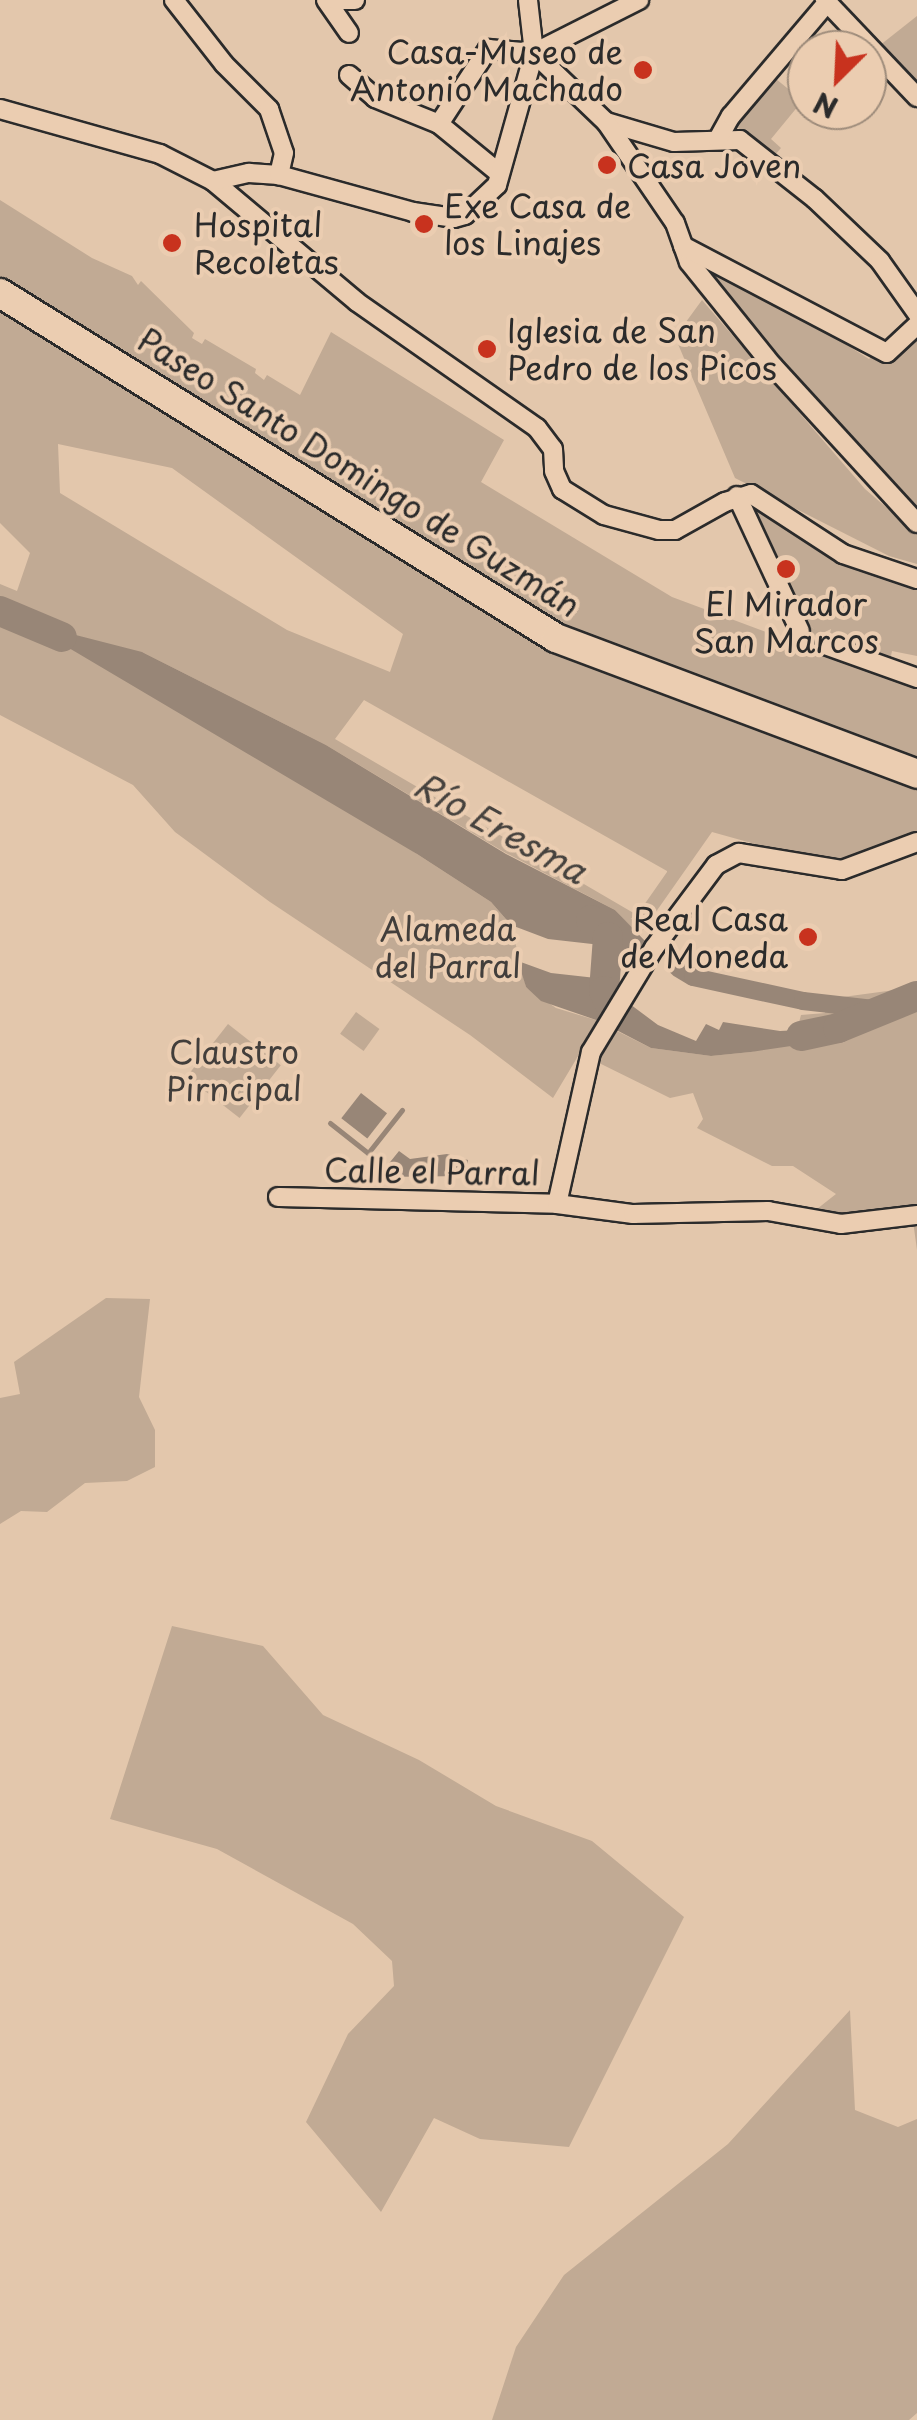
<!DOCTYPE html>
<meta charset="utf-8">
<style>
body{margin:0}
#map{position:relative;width:917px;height:2420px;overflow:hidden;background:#e3c7ac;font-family:"Playpen Sans",sans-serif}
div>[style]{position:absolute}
.green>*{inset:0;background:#c1aa94;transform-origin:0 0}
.water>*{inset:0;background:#988677;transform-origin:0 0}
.stream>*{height:5px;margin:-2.5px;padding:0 2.5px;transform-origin:2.5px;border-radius:2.5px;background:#988677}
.canal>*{height:18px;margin:-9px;padding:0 9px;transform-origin:9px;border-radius:9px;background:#988677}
.river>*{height:30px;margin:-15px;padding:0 15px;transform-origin:15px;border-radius:15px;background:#988677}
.street-tunnel>*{height:18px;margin-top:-9px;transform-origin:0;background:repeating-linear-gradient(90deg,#bea892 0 18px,transparent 0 27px)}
.roads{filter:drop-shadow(2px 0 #2b2b2b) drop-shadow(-2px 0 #2b2b2b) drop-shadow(0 2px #2b2b2b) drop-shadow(0 -2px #2b2b2b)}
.street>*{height:18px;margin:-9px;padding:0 9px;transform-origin:9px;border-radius:9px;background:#ebcdb1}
.primary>*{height:28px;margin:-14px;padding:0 14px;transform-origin:14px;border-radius:14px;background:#ebcdb1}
.dots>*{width:28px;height:28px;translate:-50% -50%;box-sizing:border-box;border:5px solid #ebcdb1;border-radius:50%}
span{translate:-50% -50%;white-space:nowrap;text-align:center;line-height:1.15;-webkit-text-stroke:8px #ebcdb1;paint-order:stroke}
.poi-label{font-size:32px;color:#2b2b2b}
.right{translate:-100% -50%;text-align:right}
.left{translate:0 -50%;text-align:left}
.street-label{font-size:32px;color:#2b2b2b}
.park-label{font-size:32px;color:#423e3b}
.water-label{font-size:35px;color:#46423e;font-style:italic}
.north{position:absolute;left:787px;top:30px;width:100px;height:100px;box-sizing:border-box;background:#ebcdb1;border:2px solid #9e8c7b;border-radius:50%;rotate:204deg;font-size:28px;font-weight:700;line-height:40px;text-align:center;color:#2b2b2b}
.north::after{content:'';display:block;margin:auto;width:35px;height:45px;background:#c8321e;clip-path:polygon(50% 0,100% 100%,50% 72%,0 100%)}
</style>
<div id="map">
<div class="green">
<div style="clip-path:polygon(917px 16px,917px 82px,879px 46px)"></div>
<div style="clip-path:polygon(770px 74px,798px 97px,799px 105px,771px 139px,781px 148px,774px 156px,732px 123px)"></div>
<div style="clip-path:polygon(evenodd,0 200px,92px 258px,132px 276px,138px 285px,141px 281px,194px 333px,192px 338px,202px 344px,205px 339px,256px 369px,255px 373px,264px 380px,267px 375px,300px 395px,331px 332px,504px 440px,481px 482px,672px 597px,917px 688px,917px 837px,826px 864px,712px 832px,639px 936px,615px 910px,504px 852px,326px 745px,142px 652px,417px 854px,491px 902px,511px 925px,526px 987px,556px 1008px,599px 1021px,553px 1098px,470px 1035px,270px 902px,175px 832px,133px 785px,0 715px,0 584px,17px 591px,30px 553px,0 523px,0 200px,58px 444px,172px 468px,403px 634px,390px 672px,287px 630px,60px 493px,58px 444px,0 200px,364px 700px,667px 871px,667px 872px,637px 915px,335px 739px,364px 700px)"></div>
<div style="clip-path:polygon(705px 267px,812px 323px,869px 359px,911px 316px,917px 325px,917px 520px,766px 352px)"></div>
<div style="clip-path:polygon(702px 300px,865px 489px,917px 534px,917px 564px,889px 556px,735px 478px,675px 337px)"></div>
<div style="clip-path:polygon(755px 507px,857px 571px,917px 588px,917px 656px,892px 651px,891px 656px,878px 655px,878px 649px,828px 641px,831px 629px,821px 634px,806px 623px,753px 512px)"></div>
<div style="clip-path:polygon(917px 987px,917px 1250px,912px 1214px,841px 1220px,817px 1209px,836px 1194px,793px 1166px,772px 1166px,697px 1128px,703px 1119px,693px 1093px,670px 1098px,595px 1061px,615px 1030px,651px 1048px,711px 1056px,751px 1052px,833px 1028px,797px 1030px,801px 1015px,825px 1013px,828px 999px)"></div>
<div style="left:356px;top:1012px;width:29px;height:27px;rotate:36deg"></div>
<div style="left:228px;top:1024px;width:67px;height:67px;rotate:38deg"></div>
<div style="clip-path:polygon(106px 1298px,150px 1299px,139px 1397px,155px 1430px,155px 1467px,127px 1481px,85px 1483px,47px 1512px,21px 1511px,0 1524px,0 1398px,20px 1394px,14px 1362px)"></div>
<div style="clip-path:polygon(172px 1626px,263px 1646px,323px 1715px,419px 1760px,496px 1806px,592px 1841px,684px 1917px,569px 2147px,480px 2139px,434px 2118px,381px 2212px,306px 2122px,348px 2034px,394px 1986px,392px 1961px,353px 1924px,217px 1849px,110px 1819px)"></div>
<div style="clip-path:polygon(850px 2010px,855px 2110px,898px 2127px,917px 2119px,917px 2413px,909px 2420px,492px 2420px,516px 2347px,564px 2275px,728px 2144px)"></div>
</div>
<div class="water">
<div style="clip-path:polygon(25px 622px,142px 652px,326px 745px,506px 854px,615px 910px,646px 942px,640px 953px,606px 951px,601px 951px,601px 945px,548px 939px,511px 925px,491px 902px,417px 854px)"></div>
<div style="clip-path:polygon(518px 961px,551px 973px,614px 980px,615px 993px,658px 1025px,696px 1041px,706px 1024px,719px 1030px,723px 1022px,780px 1031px,838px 1028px,791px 1046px,751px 1052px,711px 1056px,651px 1048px,599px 1021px,541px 1001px,526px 987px)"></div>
<div style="left:361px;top:1093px;width:33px;height:32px;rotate:38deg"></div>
<div style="clip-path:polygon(399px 1151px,410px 1159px,447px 1154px,468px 1160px,467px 1176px,378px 1177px)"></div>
</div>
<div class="stream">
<div style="left:330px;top:1123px;width:48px;rotate:38.3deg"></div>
<div style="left:368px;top:1153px;width:55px;rotate:-51.7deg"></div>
</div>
<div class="canal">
<div style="left:678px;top:968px;width:17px;rotate:31deg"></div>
<div style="left:693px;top:977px;width:113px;rotate:12.3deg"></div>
<div style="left:803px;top:1001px;width:80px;rotate:6.5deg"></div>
</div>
<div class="river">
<div style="left:0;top:611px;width:67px;rotate:22.8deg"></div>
<div style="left:591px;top:920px;width:24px;rotate:45deg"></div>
<div style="left:608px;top:937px;width:54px;rotate:94.2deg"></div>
<div style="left:604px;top:991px;width:24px;rotate:66deg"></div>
<div style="left:801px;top:1036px;width:38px;rotate:-12deg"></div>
<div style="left:838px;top:1028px;width:85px;rotate:-22.1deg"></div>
</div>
<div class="street-tunnel">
<div style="left:800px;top:631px;width:29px;rotate:29deg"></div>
</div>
<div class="roads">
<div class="street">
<div style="left:174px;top:0;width:81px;rotate:52deg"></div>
<div style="left:224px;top:64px;width:64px;rotate:45deg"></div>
<div style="left:269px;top:109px;width:46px;rotate:71.2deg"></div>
<div style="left:284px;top:153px;width:23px;rotate:103deg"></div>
<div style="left:326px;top:0;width:40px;rotate:55.1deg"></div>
<div style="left:336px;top:0;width:19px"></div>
<div style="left:825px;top:0;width:134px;rotate:46.5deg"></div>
<div style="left:534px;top:53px;width:118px;rotate:-26.8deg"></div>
<div style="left:349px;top:75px;width:35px;rotate:41deg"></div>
<div style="left:375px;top:98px;width:69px;rotate:22.1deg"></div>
<div style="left:439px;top:124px;width:77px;rotate:39.2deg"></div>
<div style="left:0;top:109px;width:166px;rotate:15.7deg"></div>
<div style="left:160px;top:154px;width:59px;rotate:27deg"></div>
<div style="left:213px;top:181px;width:188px;rotate:40deg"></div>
<div style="left:357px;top:302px;width:220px;rotate:35deg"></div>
<div style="left:537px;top:428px;width:26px;rotate:53deg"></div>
<div style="left:553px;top:449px;width:22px;rotate:87deg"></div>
<div style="left:554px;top:471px;width:20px;rotate:66deg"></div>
<div style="left:562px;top:489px;width:49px;rotate:31.8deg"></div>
<div style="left:604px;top:515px;width:57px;rotate:15.3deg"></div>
<div style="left:659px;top:530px;width:16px"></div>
<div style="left:675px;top:530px;width:57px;rotate:-29.2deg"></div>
<div style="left:725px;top:502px;width:27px;rotate:-17deg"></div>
<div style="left:751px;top:494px;width:110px;rotate:33.1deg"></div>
<div style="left:843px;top:554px;width:78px;rotate:18.7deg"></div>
<div style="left:606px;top:122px;width:71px;rotate:16.4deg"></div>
<div style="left:674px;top:142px;width:66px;rotate:-1.7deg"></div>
<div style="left:740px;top:140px;width:95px;rotate:38.2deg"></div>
<div style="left:815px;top:199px;width:90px;rotate:43.6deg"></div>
<div style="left:880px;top:261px;width:64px;rotate:54.6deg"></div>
<div style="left:439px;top:124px;width:90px;rotate:-56.8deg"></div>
<div style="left:488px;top:49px;width:46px;rotate:5deg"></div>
<div style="left:534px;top:53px;width:100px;rotate:43.8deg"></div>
<div style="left:606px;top:122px;width:122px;rotate:55.7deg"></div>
<div style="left:675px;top:223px;width:41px;rotate:70.3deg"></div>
<div style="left:689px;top:262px;width:134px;rotate:51.1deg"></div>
<div style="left:773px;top:366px;width:213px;rotate:47.5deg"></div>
<div style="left:718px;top:139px;width:26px;rotate:-61deg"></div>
<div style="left:731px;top:116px;width:148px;rotate:-49.7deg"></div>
<div style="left:213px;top:181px;width:37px;rotate:-13deg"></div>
<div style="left:249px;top:173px;width:30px;rotate:4deg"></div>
<div style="left:279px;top:175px;width:139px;rotate:15.4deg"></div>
<div style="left:413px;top:212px;width:41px;rotate:8.3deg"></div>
<div style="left:454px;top:218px;width:11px;rotate:-15deg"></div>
<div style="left:465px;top:215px;width:44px;rotate:-43.2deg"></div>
<div style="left:497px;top:185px;width:137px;rotate:-74.3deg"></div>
<div style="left:534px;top:53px;width:53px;rotate:-96.5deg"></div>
<div style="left:683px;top:246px;width:230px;rotate:27.7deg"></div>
<div style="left:887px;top:353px;width:41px;rotate:-43deg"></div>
<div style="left:737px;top:496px;width:149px;rotate:65deg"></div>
<div style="left:825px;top:645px;width:98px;rotate:19.7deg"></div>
<div style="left:278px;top:1197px;width:279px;rotate:1.4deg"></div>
<div style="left:557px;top:1204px;width:156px;rotate:-77.4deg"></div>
<div style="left:591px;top:1052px;width:122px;rotate:-58.8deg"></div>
<div style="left:654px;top:948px;width:104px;rotate:-53.2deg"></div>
<div style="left:716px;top:865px;width:26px;rotate:-28deg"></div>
<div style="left:739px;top:853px;width:104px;rotate:9.4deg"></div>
<div style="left:842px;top:870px;width:80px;rotate:-20.5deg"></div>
<div style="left:557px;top:1204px;width:77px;rotate:7.5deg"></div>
<div style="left:633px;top:1214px;width:135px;rotate:-1.3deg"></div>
<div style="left:768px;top:1211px;width:74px;rotate:10.1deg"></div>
<div style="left:841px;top:1224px;width:77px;rotate:-6.8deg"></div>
</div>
<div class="primary">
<div style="left:0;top:293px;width:654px;rotate:31.82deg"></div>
<div style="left:556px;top:638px;width:386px;rotate:20.6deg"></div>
</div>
</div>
<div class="dots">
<div style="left:643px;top:70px;background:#c8321e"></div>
<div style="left:607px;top:165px;background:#c8321e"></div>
<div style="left:424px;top:224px;background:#c8321e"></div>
<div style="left:172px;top:243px;background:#c8321e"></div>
<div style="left:487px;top:349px;background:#c8321e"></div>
<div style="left:786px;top:569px;background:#c8321e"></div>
<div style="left:808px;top:937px;background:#c8321e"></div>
</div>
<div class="poi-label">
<span class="right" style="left:623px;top:70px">Casa-Museo de<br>Antonio Machado</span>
<span class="left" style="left:627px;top:165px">Casa Joven</span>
<span class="left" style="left:444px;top:224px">Exe Casa de<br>los Linajes</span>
<span class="left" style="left:194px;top:243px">Hospital<br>Recoletas</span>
<span class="left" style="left:507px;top:349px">Iglesia de San<br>Pedro de los Picos</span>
<span style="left:786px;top:622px">El Mirador<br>San Marcos</span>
<span class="right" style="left:788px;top:937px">Real Casa<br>de Moneda</span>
</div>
<div class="street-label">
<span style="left:359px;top:472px;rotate:32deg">Paseo Santo Domingo de Guzmán</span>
<span style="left:432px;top:1171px;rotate:1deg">Calle el Parral</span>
</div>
<div class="park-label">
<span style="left:448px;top:947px">Alameda<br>del Parral</span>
<span style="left:234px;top:1070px">Claustro<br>Pirncipal</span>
</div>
<div class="water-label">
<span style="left:501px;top:827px;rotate:29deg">Río Eresma</span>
</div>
<div class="north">N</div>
</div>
